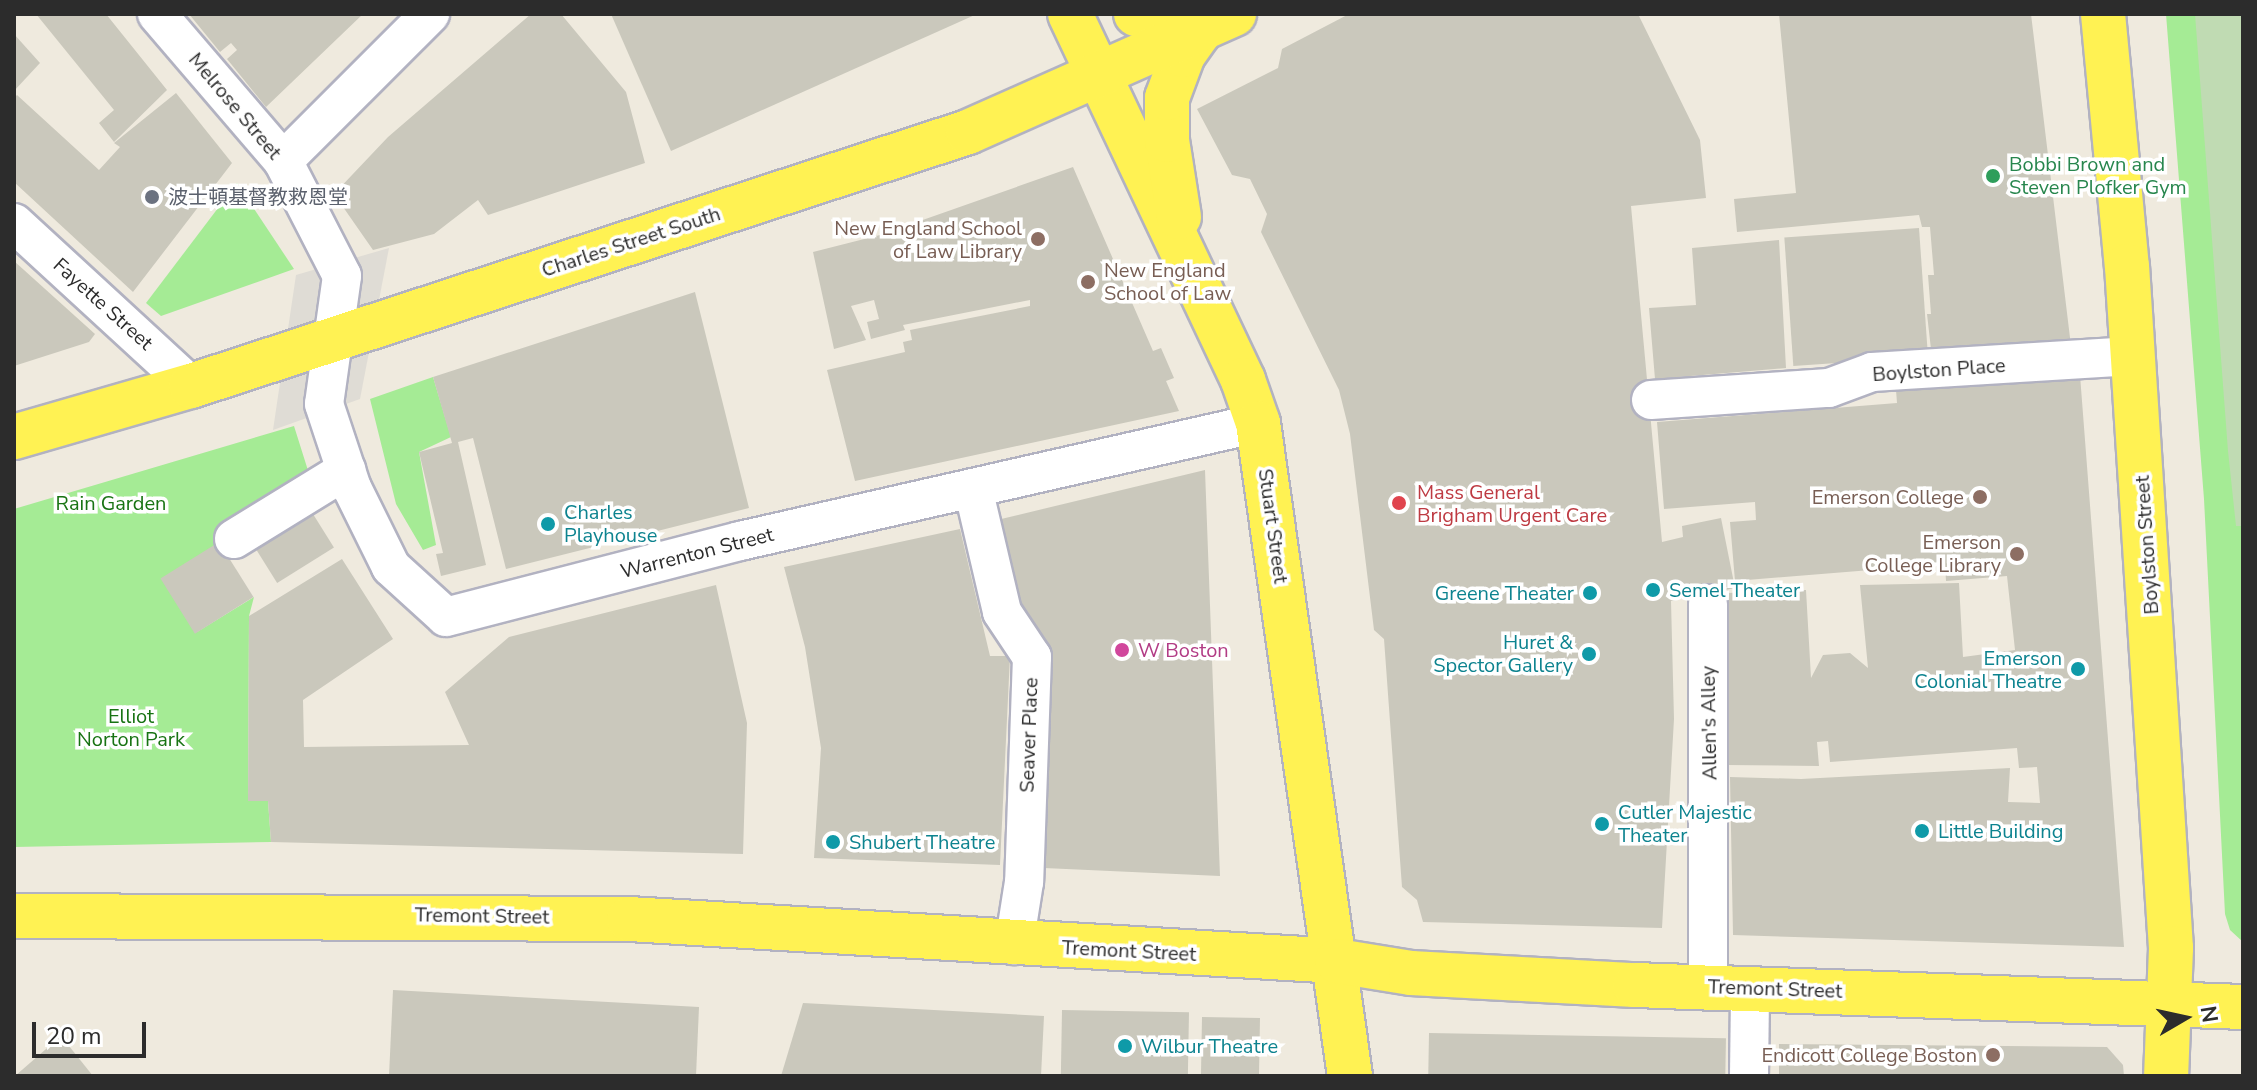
<!DOCTYPE html>
<meta charset="utf-8">
<style>
body{margin:0}
#map{position:relative;width:2257px;height:1090px;overflow:hidden;background:#efeade;font-family:"Nunito Sans","Noto Sans SC",sans-serif}
div>[style]{position:absolute}
.green>*{inset:0;background:#a5eb95}
.cemetery>*{inset:0;background:#c0dbb3}
.plaza>*{inset:0;background:#dfdcd5}
.building>*{inset:0;background:#cac8bc;transform-origin:0 0}
.roads{filter:drop-shadow(2px 0 #b2b2c1) drop-shadow(-2px 0 #b2b2c1) drop-shadow(0 2px #b2b2c1) drop-shadow(0 -2px #b2b2c1)}
.minor>*{height:38px;margin:-19px;padding:0 19px;transform-origin:19px;border-radius:19px;background:#fff}
.major>*{height:44px;margin:-22px;padding:0 22px;transform-origin:22px;border-radius:22px;background:#fff253}
.dots>*{width:22px;height:22px;translate:-50% -50%;box-sizing:border-box;border:4px solid #fff;border-radius:50%}
span{translate:-50% -50%;white-space:nowrap;text-align:center;line-height:1.15;-webkit-text-stroke:7px #fff;paint-order:stroke}
.street-label{font-size:20px;color:#2c2c2c}
.leisure-label{font-size:20px;color:#27864d}
.left{translate:0 -50%;text-align:left}
.worship-label{font-size:20px;color:#5b616d}
.education-label{font-size:20px;color:#785e54}
.right{translate:-100% -50%;text-align:right}
.health-label{font-size:20px;color:#be3a42}
.park-label{font-size:20px;color:#187313}
.culture-label{font-size:20px;color:#0d838f}
.hotel-label{font-size:20px;color:#b23c85}
.frame{position:absolute;inset:0;border:16px solid #2c2c2c;pointer-events:none}
.north{position:absolute;left:2145px;top:978px;width:80px;height:80px;-webkit-text-stroke:6px #fff;paint-order:stroke;rotate:81deg;font-size:22px;font-weight:700;line-height:32px;text-align:center;color:#2c2c2c}
.north::after{content:'';display:block;margin:auto;width:28px;height:36px;background:#2c2c2c;clip-path:polygon(50% 0,100% 100%,50% 72%,0 100%)}
.scale{position:absolute;left:32px;top:1022px;width:114px;height:36px;box-sizing:border-box;border:4px solid #2c2c2c;border-top:0;padding-left:10px;font-size:24px;line-height:28px;white-space:nowrap;color:#2c2c2c;-webkit-text-stroke:6px #fff;paint-order:stroke}
</style>
<div id="map">
<div class="green">
<div style="clip-path:polygon(2166px 14px,2243px 14px,2243px 942px,2230px 930px,2225px 914px,2204px 499px)"></div>
<div style="clip-path:polygon(237px 183px,294px 269px,161px 316px,146px 303px)"></div>
<div style="clip-path:polygon(433px 377px,451px 437px,419px 452px,436px 545px,423px 550px,396px 504px,370px 399px)"></div>
<div style="clip-path:polygon(294px 426px,311px 480px,219px 542px,197px 632px,254px 597px,249px 616px,248px 800px,268px 801px,271px 842px,14px 847px,14px 509px)"></div>
</div>
<div class="cemetery">
<div style="clip-path:polygon(2195px 14px,2243px 14px,2243px 526px,2236px 526px,2228px 451px)"></div>
</div>
<div class="plaza">
<div style="clip-path:polygon(389px 248px,360px 399px,273px 430px,296px 275px)"></div>
</div>
<div class="building">
<div style="clip-path:polygon(36px 14px,106px 14px,167px 90px,114px 142px,99px 123px,114px 110px)"></div>
<div style="clip-path:polygon(189px 14px,363px 14px,266px 107px,227px 59px,237px 50px,231px 43px,220px 52px)"></div>
<div style="clip-path:polygon(531px 14px,561px 14px,626px 92px,645px 163px,488px 215px,478px 200px,434px 234px,373px 250px,334px 194px,388px 137px)"></div>
<div style="clip-path:polygon(611px 14px,977px 14px,671px 151px)"></div>
<div style="clip-path:polygon(1349px 14px,1638px 14px,1700px 140px,1706px 198px,1631px 206px,1662px 542px,1683px 537px,1682px 526px,1721px 518px,1735px 588px,1671px 601px,1674px 719px,1662px 928px,1423px 922px,1417px 900px,1402px 887px,1384px 639px,1374px 630px,1350px 434px,1339px 390px,1261px 232px,1267px 214px,1250px 179px,1232px 175px,1197px 109px,1278px 68px,1282px 49px)"></div>
<div style="clip-path:polygon(1779px 14px,2031px 14px,2071px 346px,1932px 358px,1927px 314px,1931px 314px,1928px 275px,1934px 275px,1930px 227px,1922px 227px,1919px 215px,1737px 232px,1734px 199px,1796px 193px)"></div>
<div style="clip-path:polygon(14px 34px,40px 63px,14px 91px)"></div>
<div style="clip-path:polygon(176px 93px,232px 163px,133px 292px,14px 182px,14px 98px,17px 95px,99px 170px,120px 147px,114px 143px)"></div>
<div style="clip-path:polygon(1073px 167px,1153px 351px,1161px 348px,1174px 378px,1166px 381px,1179px 411px,855px 481px,827px 370px,905px 352px,903px 342px,912px 340px,910px 330px,1030px 306px,1030px 300px,903px 325px,905px 330px,871px 339px,867px 322px,879px 319px,874px 300px,851px 306px,866px 340px,834px 349px,813px 252px,880px 235px)"></div>
<div style="left:1919px;top:228px;width:129px;height:135px;rotate:86deg"></div>
<div style="clip-path:polygon(1779px 240px,1786px 368px,1655px 379px,1649px 308px,1696px 305px,1692px 248px)"></div>
<div style="clip-path:polygon(14px 261px,95px 334px,89px 342px,14px 366px)"></div>
<div style="clip-path:polygon(695px 292px,749px 508px,506px 569px,473px 438px,458px 442px,486px 565px,441px 576px,436px 554px,443px 553px,419px 452px,452px 443px,433px 377px)"></div>
<div style="clip-path:polygon(2080px 375px,2124px 947px,1733px 935px,1730px 777px,1801px 779px,2010px 768px,2008px 802px,2040px 803px,2037px 767px,2019px 768px,2017px 748px,1830px 762px,1828px 741px,1817px 742px,1819px 766px,1727px 765px,1727px 593px,1806px 590px,1811px 678px,1823px 655px,1850px 653px,1868px 668px,1860px 585px,1959px 583px,1963px 657px,2015px 650px,2007px 576px,1946px 581px,1945px 564px,1735px 581px,1730px 522px,1756px 520px,1755px 502px,1664px 509px,1657px 422px,1897px 403px,1896px 390px)"></div>
<div style="clip-path:polygon(1205px 470px,1220px 876px,1044px 868px,1050px 681px,1039px 680px,997px 520px)"></div>
<div style="left:308px;top:506px;width:49px;height:67px;rotate:58deg"></div>
<div style="clip-path:polygon(960px 529px,990px 656px,1010px 656px,1000px 865px,814px 858px,821px 748px,805px 647px,784px 567px)"></div>
<div style="left:219px;top:542px;width:65px;height:69px;rotate:58deg"></div>
<div style="clip-path:polygon(342px 559px,393px 639px,303px 700px,304px 747px,469px 745px,445px 692px,509px 637px,716px 585px,747px 723px,743px 854px,271px 842px,268px 801px,248px 801px,249px 616px)"></div>
<div style="clip-path:polygon(393px 990px,699px 1007px,696px 1076px,389px 1076px)"></div>
<div style="clip-path:polygon(803px 1003px,1044px 1016px,1041px 1076px,781px 1076px)"></div>
<div style="left:1062px;top:1010px;width:127px;height:66px;rotate:1deg"></div>
<div style="left:1202px;top:1017px;width:58px;height:59px;rotate:1deg"></div>
<div style="left:1429px;top:1033px;width:297px;height:43px;rotate:1deg"></div>
<div style="clip-path:polygon(61px 1036px,93px 1076px,15px 1076px)"></div>
<div style="clip-path:polygon(1779px 1044px,2107px 1047px,2123px 1065px,2124px 1076px,1779px 1076px)"></div>
</div>
<div class="roads">
<div class="minor">
<div style="left:157px;top:14px;width:194px;rotate:49.4deg"></div>
<div style="left:283px;top:161px;width:129px;rotate:62.8deg"></div>
<div style="left:342px;top:276px;width:129px;rotate:98deg"></div>
<div style="left:324px;top:404px;width:89px;rotate:71.6deg"></div>
<div style="left:352px;top:488px;width:88px;rotate:63.7deg"></div>
<div style="left:391px;top:567px;width:74px;rotate:42.3deg"></div>
<div style="left:446px;top:617px;width:304px;rotate:-14.5deg"></div>
<div style="left:740px;top:541px;width:531px;rotate:-12.83deg"></div>
<div style="left:283px;top:161px;width:208px;rotate:-45deg"></div>
<div style="left:14px;top:223px;width:241px;rotate:42.6deg"></div>
<div style="left:1651px;top:400px;width:178px;rotate:-3.9deg"></div>
<div style="left:1829px;top:388px;width:46px;rotate:-20.4deg"></div>
<div style="left:1872px;top:372px;width:261px;rotate:-3.5deg"></div>
<div style="left:973px;top:488px;width:127px;rotate:76.8deg"></div>
<div style="left:1002px;top:612px;width:54px;rotate:56.3deg"></div>
<div style="left:1032px;top:657px;width:225px;rotate:92deg"></div>
<div style="left:1024px;top:882px;width:64px;rotate:99deg"></div>
<div style="left:234px;top:539px;width:132px;rotate:-31.6deg"></div>
<div style="left:1708px;top:986px;width:382px;rotate:-90deg"></div>
<div style="left:1749px;top:1076px;width:88px;rotate:-89.3deg"></div>
</div>
<div class="major">
<div style="left:1070px;top:14px;width:405px;rotate:64.7deg"></div>
<div style="left:1243px;top:380px;width:46px;rotate:70.8deg"></div>
<div style="left:1258px;top:423px;width:659px;rotate:81.98deg"></div>
<div style="left:1136px;top:14px;width:66px;rotate:15.9deg"></div>
<div style="left:2103px;top:14px;width:253px;rotate:84.6deg"></div>
<div style="left:2127px;top:266px;width:683px;rotate:86.31deg"></div>
<div style="left:2171px;top:948px;width:128px;rotate:92.2deg"></div>
<div style="left:1179px;top:217px;width:78px;rotate:-98.9deg"></div>
<div style="left:1167px;top:140px;width:42px;rotate:-90deg"></div>
<div style="left:1167px;top:98px;width:46px;rotate:-69.6deg"></div>
<div style="left:1183px;top:55px;width:28px;rotate:-55deg"></div>
<div style="left:14px;top:437px;width:184px;rotate:-16.1deg"></div>
<div style="left:191px;top:386px;width:817px;rotate:-18.1deg"></div>
<div style="left:968px;top:132px;width:291px;rotate:-23.9deg"></div>
<div style="left:14px;top:916px;width:615px;rotate:0.28deg"></div>
<div style="left:629px;top:919px;width:709px;rotate:3.39deg"></div>
<div style="left:1337px;top:961px;width:75px;rotate:9.2deg"></div>
<div style="left:1411px;top:973px;width:224px;rotate:3.1deg"></div>
<div style="left:1635px;top:985px;width:608px;rotate:2.07deg"></div>
</div>
</div>
<div class="dots">
<div style="left:1993px;top:176px;background:#2e9e5b"></div>
<div style="left:152px;top:197px;background:#6b7280"></div>
<div style="left:1038px;top:239px;background:#8d6e63"></div>
<div style="left:1088px;top:282px;background:#8d6e63"></div>
<div style="left:1980px;top:497px;background:#8d6e63"></div>
<div style="left:1399px;top:503px;background:#e0444e"></div>
<div style="left:548px;top:524px;background:#0f9aa8"></div>
<div style="left:2017px;top:554px;background:#8d6e63"></div>
<div style="left:1653px;top:590px;background:#0f9aa8"></div>
<div style="left:1590px;top:593px;background:#0f9aa8"></div>
<div style="left:1122px;top:650px;background:#d1479c"></div>
<div style="left:1589px;top:654px;background:#0f9aa8"></div>
<div style="left:2078px;top:669px;background:#0f9aa8"></div>
<div style="left:1602px;top:824px;background:#0f9aa8"></div>
<div style="left:1922px;top:831px;background:#0f9aa8"></div>
<div style="left:833px;top:842px;background:#0f9aa8"></div>
<div style="left:1125px;top:1046px;background:#0f9aa8"></div>
<div style="left:1993px;top:1055px;background:#8d6e63"></div>
</div>
<div class="street-label">
<span style="left:235px;top:106px;rotate:50deg">Melrose Street</span>
<span style="left:631px;top:242px;rotate:-18deg">Charles Street South</span>
<span style="left:103px;top:304px;rotate:42deg">Fayette Street</span>
<span style="left:1939px;top:370px;rotate:-4deg">Boylston Place</span>
<span style="left:1273px;top:526px;rotate:82deg">Stuart Street</span>
<span style="left:2147px;top:545px;rotate:-94deg">Boylston Street</span>
<span style="left:697px;top:553px;rotate:-14deg">Warrenton Street</span>
<span style="left:1709px;top:723px;rotate:-91deg">Allen's Alley</span>
<span style="left:1029px;top:735px;rotate:-88deg">Seaver Place</span>
<span style="left:482px;top:916px;rotate:1deg">Tremont Street</span>
<span style="left:1129px;top:951px;rotate:3deg">Tremont Street</span>
<span style="left:1775px;top:989px;rotate:2deg">Tremont Street</span>
</div>
<div class="leisure-label">
<span class="left" style="left:2009px;top:176px">Bobbi Brown and<br>Steven Plofker Gym</span>
</div>
<div class="worship-label">
<span class="left" style="left:168px;top:197px">波士頓基督教救恩堂</span>
</div>
<div class="education-label">
<span class="right" style="left:1022px;top:240px">New England School<br>of Law Library</span>
<span class="left" style="left:1104px;top:282px">New England<br>School of Law</span>
<span class="right" style="left:1964px;top:497px">Emerson College</span>
<span class="right" style="left:2001px;top:554px">Emerson<br>College Library</span>
<span class="right" style="left:1977px;top:1055px">Endicott College Boston</span>
</div>
<div class="health-label">
<span class="left" style="left:1417px;top:504px">Mass General<br>Brigham Urgent Care</span>
</div>
<div class="park-label">
<span style="left:111px;top:503px">Rain Garden</span>
<span style="left:131px;top:728px">Elliot<br>Norton Park</span>
</div>
<div class="culture-label">
<span class="left" style="left:564px;top:524px">Charles<br>Playhouse</span>
<span class="left" style="left:1669px;top:590px">Semel Theater</span>
<span class="right" style="left:1574px;top:593px">Greene Theater</span>
<span class="right" style="left:1573px;top:654px">Huret &amp;<br>Spector Gallery</span>
<span class="right" style="left:2062px;top:670px">Emerson<br>Colonial Theatre</span>
<span class="left" style="left:1618px;top:824px">Cutler Majestic<br>Theater</span>
<span class="left" style="left:1938px;top:831px">Little Building</span>
<span class="left" style="left:849px;top:842px">Shubert Theatre</span>
<span class="left" style="left:1141px;top:1046px">Wilbur Theatre</span>
</div>
<div class="hotel-label">
<span class="left" style="left:1138px;top:650px">W Boston</span>
</div>
<div class="frame"></div>
<div class="north">N</div>
<div class="scale">20 m</div>
</div>
